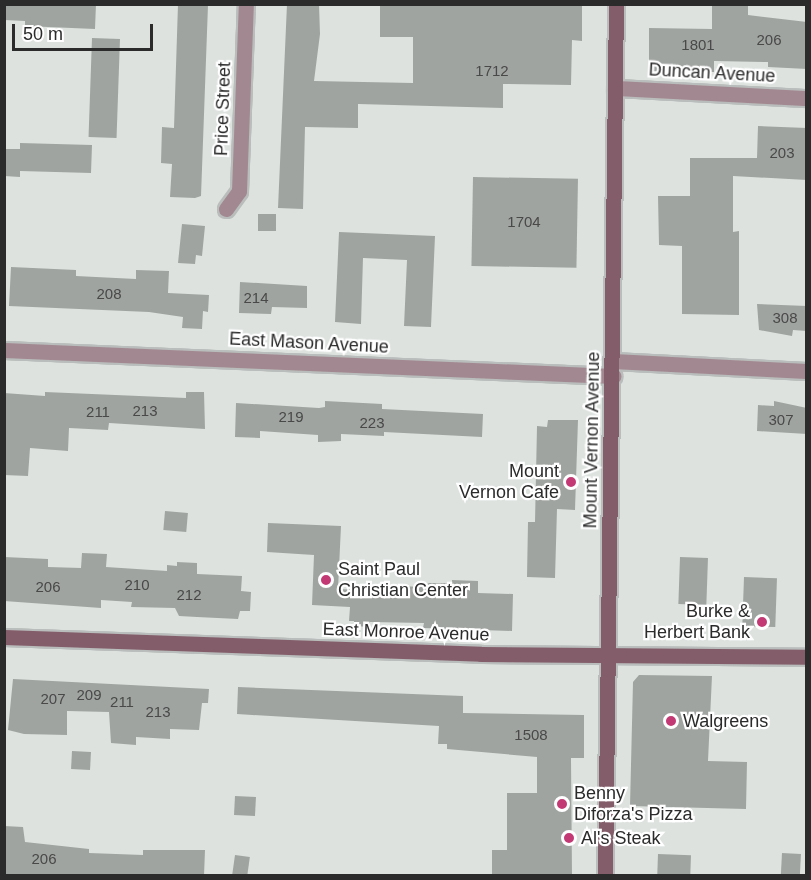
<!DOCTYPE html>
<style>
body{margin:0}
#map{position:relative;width:811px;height:880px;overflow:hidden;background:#dde2df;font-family:Arial,sans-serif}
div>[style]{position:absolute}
.building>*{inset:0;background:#a0a4a1;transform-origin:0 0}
.roads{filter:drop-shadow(2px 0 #b9bdbb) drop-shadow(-2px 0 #b9bdbb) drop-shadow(0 2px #b9bdbb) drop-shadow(0 -2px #b9bdbb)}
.street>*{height:15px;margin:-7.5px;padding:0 7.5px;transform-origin:7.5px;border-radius:7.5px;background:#a28890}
.secondary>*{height:15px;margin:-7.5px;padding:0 7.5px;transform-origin:7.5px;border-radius:7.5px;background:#835e6a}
.dots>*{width:16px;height:16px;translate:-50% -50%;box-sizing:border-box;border:3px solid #fff;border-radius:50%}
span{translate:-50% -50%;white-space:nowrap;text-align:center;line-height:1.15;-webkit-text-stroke:4.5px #fff;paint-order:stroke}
.number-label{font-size:15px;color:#484948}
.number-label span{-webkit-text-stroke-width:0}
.street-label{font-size:18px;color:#2a2b2a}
.poi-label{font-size:18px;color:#2a2b2a}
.right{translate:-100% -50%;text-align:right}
.left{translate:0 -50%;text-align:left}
.frame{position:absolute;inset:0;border:6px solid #2a2b2a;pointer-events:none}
.scale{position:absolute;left:12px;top:24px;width:141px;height:27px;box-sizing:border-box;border:3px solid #2a2b2a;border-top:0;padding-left:8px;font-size:18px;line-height:21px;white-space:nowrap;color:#2a2b2a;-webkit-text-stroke:4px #fff;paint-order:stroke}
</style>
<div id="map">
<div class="building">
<div style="clip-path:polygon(4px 4px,96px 4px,95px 29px,25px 26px,25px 21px,4px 20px)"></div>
<div style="clip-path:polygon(178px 4px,208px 5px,201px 196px,195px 198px,170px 197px,172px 164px,161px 163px,162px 127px,174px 128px)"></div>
<div style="clip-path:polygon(287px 4px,319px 4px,320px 34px,314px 81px,413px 83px,413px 37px,380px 37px,380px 4px,582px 4px,582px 41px,572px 40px,571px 85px,503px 84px,503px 108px,358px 104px,358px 128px,305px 127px,303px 209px,278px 208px)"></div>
<div style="clip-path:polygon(712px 4px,748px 4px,748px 15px,807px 22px,807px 69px,768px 67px,768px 62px,714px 61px,714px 72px,649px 71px,649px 28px,712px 29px)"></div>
<div style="left:92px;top:38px;width:28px;height:99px;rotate:2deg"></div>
<div style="clip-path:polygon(758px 126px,807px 128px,807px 180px,733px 176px,733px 232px,739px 231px,739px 315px,682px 314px,682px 246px,659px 245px,658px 196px,690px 196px,690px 158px,757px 158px)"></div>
<div style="clip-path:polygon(20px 143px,92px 145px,91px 173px,20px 171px,20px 177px,4px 176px,4px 149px,20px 149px)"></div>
<div style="left:473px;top:177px;width:105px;height:89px;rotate:1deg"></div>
<div style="left:258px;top:214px;width:18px;height:17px"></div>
<div style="clip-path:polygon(182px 224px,205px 226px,202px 256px,196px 255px,195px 264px,178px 263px)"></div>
<div style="clip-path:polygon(339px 232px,435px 236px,431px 327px,404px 326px,407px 260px,363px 258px,361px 324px,335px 322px)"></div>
<div style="clip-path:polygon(11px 267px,76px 270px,76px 276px,136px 279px,136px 270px,169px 271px,168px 293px,209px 295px,208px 312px,203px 311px,202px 329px,182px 328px,183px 317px,149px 312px,9px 306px)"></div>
<div style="clip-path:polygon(240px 282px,307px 286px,307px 308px,272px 307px,271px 314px,239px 313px)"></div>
<div style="clip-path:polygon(757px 304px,807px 306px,807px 331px,793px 330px,792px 336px,759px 330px)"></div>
<div style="clip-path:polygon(45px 392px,186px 398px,186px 392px,204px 392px,205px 429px,109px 423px,108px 430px,69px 428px,68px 451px,30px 448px,28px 476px,4px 475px,4px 393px,45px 396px)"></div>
<div style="clip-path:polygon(325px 401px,382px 404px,382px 409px,483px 414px,482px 437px,384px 432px,384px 436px,341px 434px,341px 441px,318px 442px,318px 435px,260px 431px,260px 438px,235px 437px,236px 403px,319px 408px,325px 407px)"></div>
<div style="clip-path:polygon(774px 401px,807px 408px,807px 434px,757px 431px,758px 405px,774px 406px)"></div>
<div style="clip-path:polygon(548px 420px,578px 420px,575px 510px,557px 509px,555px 578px,527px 577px,528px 522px,535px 522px,537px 426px,547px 427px)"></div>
<div style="left:165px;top:511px;width:23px;height:19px;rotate:5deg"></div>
<div style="clip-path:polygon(268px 523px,341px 526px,338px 589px,381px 591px,381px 585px,421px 587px,429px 583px,452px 583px,452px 580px,478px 581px,478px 593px,513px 594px,512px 631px,423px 628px,424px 623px,370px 622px,370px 627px,354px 626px,354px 621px,349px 621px,350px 607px,312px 605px,314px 555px,267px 552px)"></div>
<div style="clip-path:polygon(82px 553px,107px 554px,106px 567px,167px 571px,167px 565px,177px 566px,177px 562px,197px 563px,197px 574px,242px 576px,241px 591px,251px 592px,250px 611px,240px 611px,238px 619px,197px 617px,179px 616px,175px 608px,131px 607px,132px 602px,101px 600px,101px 608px,4px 601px,4px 557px,48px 559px,48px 567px,81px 568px)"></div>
<div style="left:680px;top:557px;width:28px;height:47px;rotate:2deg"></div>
<div style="left:744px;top:577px;width:33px;height:49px;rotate:2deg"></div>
<div style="clip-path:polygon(639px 675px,712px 676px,708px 761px,747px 762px,746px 809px,630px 806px,633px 682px)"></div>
<div style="clip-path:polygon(13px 679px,209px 689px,208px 703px,202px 703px,199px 730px,170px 729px,170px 739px,136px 737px,136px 745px,111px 743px,109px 712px,67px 711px,67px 735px,24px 734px,8px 730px)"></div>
<div style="clip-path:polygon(238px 687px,463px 696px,463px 713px,584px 715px,584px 758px,571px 758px,572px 876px,492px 876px,492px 850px,507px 850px,507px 793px,537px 793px,537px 757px,447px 749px,447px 744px,438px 744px,439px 726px,237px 714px)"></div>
<div style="left:72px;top:751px;width:19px;height:18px;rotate:3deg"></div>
<div style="left:235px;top:796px;width:21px;height:19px;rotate:3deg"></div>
<div style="clip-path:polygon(4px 826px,23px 827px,25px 842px,89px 849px,89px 853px,143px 855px,143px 850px,205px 850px,204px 876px,4px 876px)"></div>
<div style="left:782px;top:853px;width:19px;height:23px;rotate:3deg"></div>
<div style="left:658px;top:854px;width:33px;height:22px;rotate:2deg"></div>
<div style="left:235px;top:855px;width:15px;height:21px;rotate:8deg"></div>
</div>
<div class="roads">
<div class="street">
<div style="left:615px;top:88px;width:191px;rotate:3deg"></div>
<div style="left:226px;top:209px;width:22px;rotate:-54deg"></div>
<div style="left:239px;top:191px;width:187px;rotate:-87.9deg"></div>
<div style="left:4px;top:350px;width:610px;rotate:2.44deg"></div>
<div style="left:613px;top:361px;width:193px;rotate:3deg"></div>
</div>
<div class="secondary">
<div style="left:4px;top:637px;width:477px;rotate:2deg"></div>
<div style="left:481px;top:654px;width:325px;rotate:0.5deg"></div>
<div style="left:605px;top:876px;width:872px;rotate:-89.28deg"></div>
</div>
</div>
<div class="dots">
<div style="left:571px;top:482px;background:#c23974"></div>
<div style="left:326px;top:580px;background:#c23974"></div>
<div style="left:762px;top:622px;background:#c23974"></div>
<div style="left:671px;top:721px;background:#c23974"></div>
<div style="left:562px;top:804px;background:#c23974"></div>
<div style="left:569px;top:838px;background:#c23974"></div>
</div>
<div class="number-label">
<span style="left:769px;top:40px">206</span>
<span style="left:698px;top:45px">1801</span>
<span style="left:492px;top:71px">1712</span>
<span style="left:782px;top:153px">203</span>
<span style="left:524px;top:222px">1704</span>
<span style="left:109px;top:294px">208</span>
<span style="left:256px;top:298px">214</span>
<span style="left:785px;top:318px">308</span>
<span style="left:145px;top:411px">213</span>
<span style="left:98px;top:412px">211</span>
<span style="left:291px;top:417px">219</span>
<span style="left:781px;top:420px">307</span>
<span style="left:372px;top:423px">223</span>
<span style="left:137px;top:585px">210</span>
<span style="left:48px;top:587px">206</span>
<span style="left:189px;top:595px">212</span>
<span style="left:89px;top:695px">209</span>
<span style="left:53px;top:699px">207</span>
<span style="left:122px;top:702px">211</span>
<span style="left:158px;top:712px">213</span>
<span style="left:531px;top:735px">1508</span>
<span style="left:44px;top:859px">206</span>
</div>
<div class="street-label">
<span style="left:712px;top:73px;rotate:3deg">Duncan Avenue</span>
<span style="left:223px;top:109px;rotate:-88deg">Price Street</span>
<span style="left:309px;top:343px;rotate:3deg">East Mason Avenue</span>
<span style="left:592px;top:440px;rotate:-89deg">Mount Vernon Avenue</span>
<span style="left:406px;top:632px;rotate:2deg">East Monroe Avenue</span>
</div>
<div class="poi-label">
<span class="right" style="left:559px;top:482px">Mount<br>Vernon Cafe</span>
<span class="left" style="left:338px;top:580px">Saint Paul<br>Christian Center</span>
<span class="right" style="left:750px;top:622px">Burke &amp;<br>Herbert Bank</span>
<span class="left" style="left:683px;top:721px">Walgreens</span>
<span class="left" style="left:574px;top:804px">Benny<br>Diforza's Pizza</span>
<span class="left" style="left:581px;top:838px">Al's Steak</span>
</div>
<div class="frame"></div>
<div class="scale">50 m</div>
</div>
